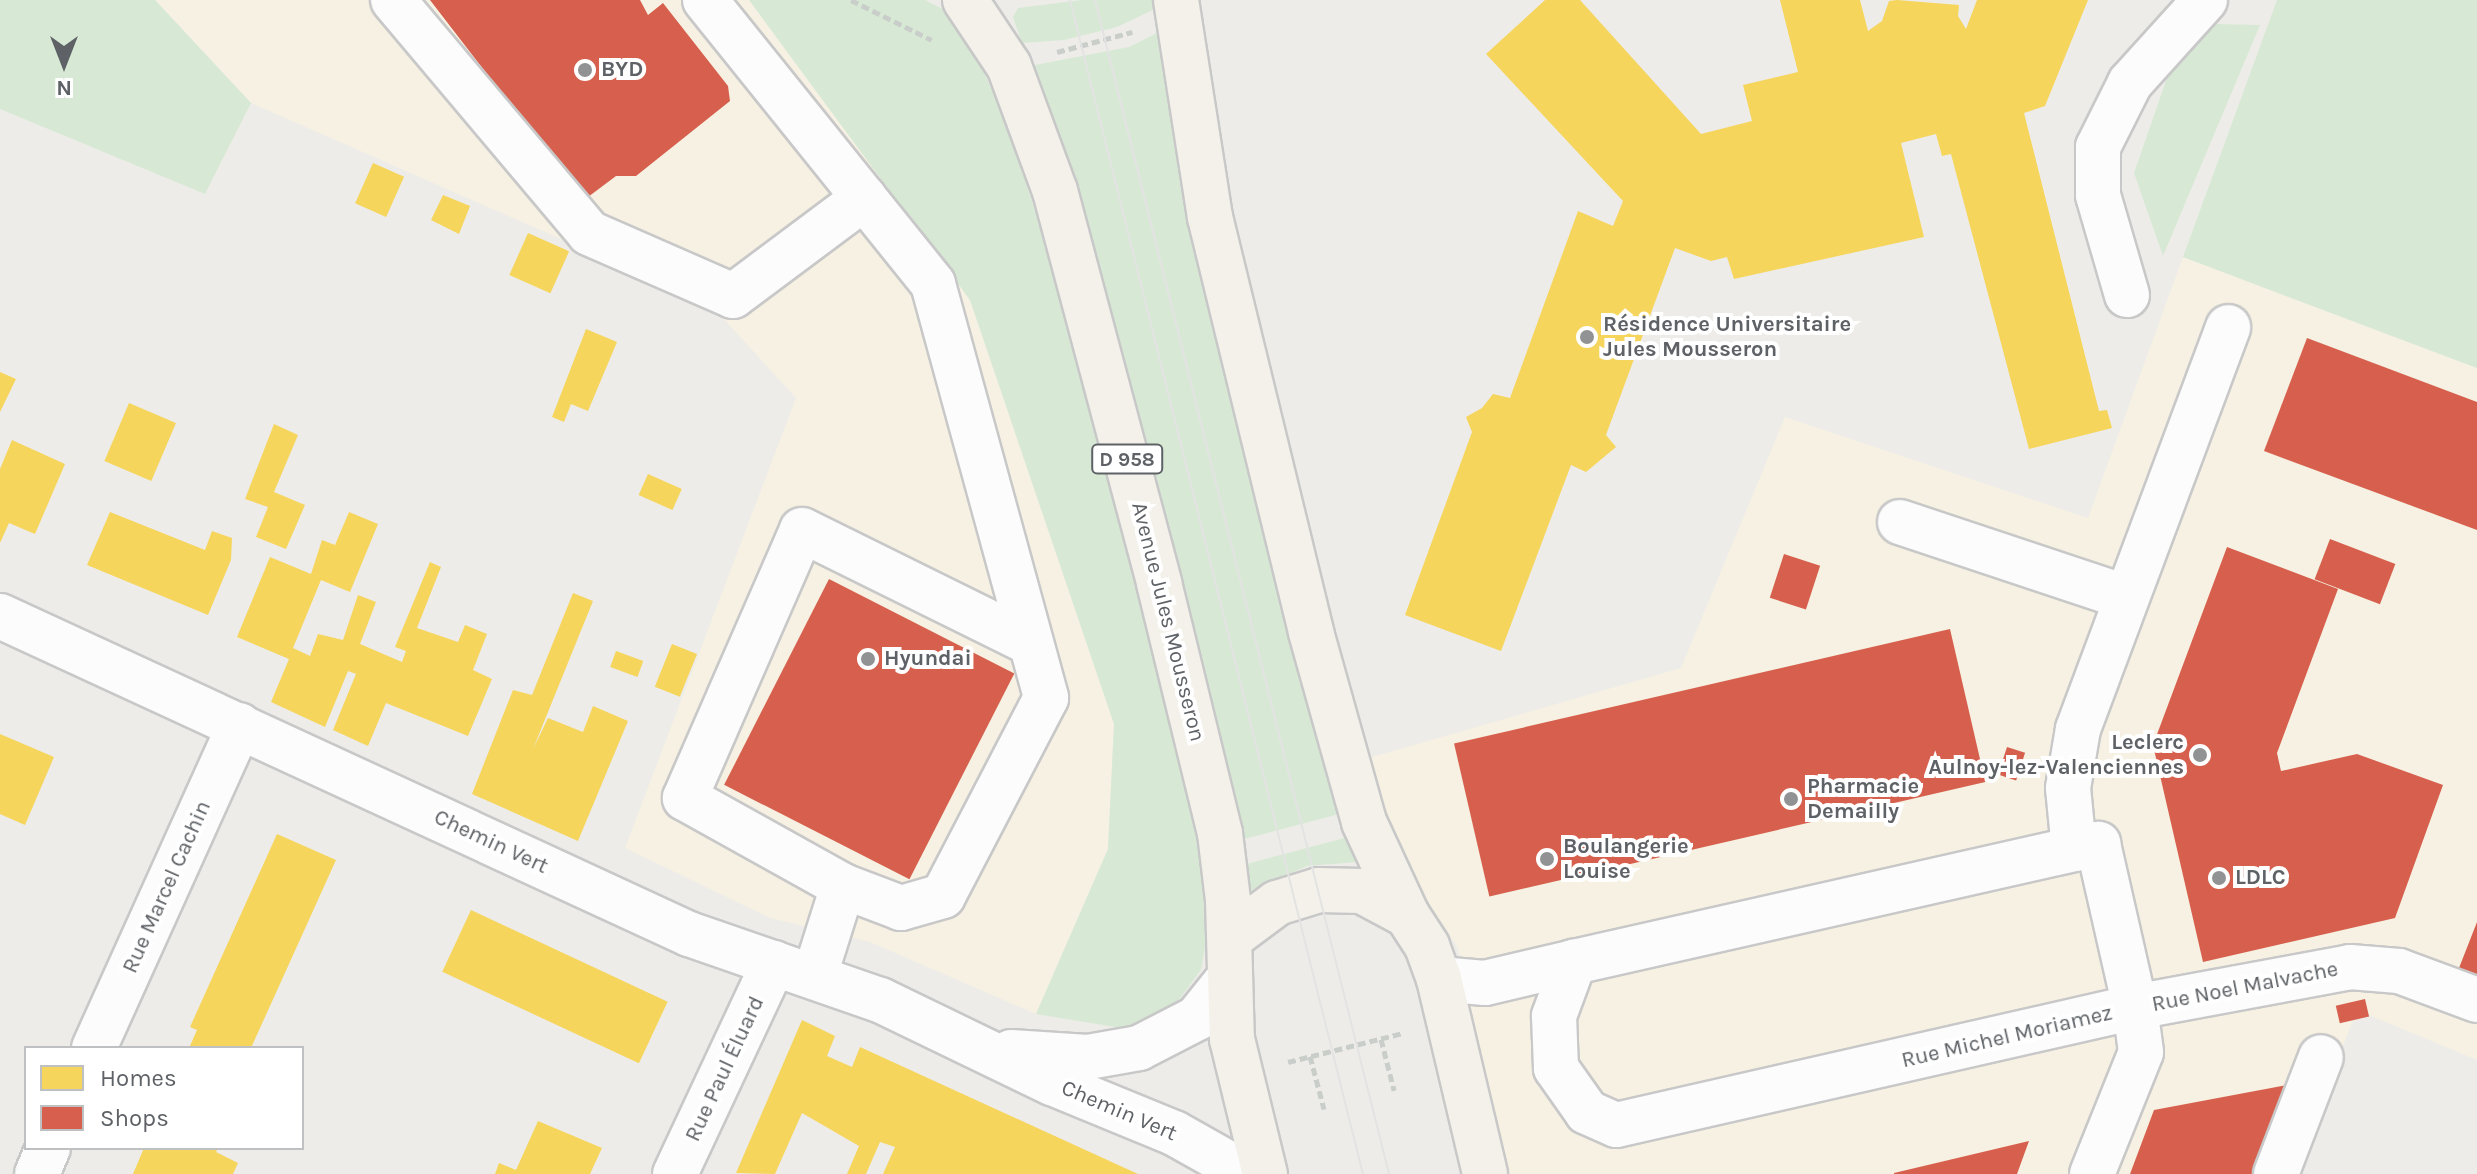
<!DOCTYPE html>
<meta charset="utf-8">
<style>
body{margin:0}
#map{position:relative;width:2477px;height:1174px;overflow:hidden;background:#edece8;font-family:Karla,sans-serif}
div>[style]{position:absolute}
.commercial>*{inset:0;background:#f6f1e2}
.green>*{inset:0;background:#d7e9d4}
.homes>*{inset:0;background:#f6d55c;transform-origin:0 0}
.shops>*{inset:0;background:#d6604d;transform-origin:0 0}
.path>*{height:5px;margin-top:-2.5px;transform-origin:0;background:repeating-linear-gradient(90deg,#c9cecb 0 8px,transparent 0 12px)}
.roads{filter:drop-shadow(2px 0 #c8c8c8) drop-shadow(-2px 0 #c8c8c8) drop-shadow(0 2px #c8c8c8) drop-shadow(0 -2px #c8c8c8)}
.minor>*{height:44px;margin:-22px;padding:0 22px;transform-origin:22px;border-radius:22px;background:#fcfcfc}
.major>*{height:44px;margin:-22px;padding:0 22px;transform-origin:22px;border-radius:22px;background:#f3f1e9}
.tram>*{height:2px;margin:-1px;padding:0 1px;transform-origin:1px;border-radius:1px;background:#e3e3e3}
.dots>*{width:22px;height:22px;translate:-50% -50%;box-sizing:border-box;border:4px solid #fff;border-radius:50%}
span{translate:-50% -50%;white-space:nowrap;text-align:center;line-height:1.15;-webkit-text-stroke:8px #fff;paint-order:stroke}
.shield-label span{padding:2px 6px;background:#fff;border:2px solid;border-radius:6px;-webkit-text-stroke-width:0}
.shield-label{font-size:20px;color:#5e6266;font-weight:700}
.poi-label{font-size:22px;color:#5e6266;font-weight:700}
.left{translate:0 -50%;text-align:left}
.right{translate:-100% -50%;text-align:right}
.street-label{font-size:22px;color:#5e6266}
.legend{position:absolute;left:24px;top:1046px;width:280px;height:104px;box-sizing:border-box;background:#fff;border:2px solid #bfc0c2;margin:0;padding:10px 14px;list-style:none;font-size:24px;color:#5e6266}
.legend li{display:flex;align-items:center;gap:16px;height:40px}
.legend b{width:40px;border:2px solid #bfc0c2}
.north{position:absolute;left:24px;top:24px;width:80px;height:80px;-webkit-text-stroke:6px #fff;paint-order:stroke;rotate:180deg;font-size:22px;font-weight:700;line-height:32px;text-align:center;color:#5e6266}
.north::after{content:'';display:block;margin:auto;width:28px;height:36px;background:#5e6266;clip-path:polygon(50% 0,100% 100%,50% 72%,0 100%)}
</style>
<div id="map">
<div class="commercial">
<div style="clip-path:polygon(155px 0,749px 0,970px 300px,1114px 724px,1108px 849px,1036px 1014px,870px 942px,770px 918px,625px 848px,796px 398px,711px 305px,251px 103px)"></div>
<div style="clip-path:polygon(2183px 257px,2477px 368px,2477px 1060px,2357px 1010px,2293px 1174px,1507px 1174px,1458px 948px,1400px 859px,1362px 760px,1681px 668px,1785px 417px,2088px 518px)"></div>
</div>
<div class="green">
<div style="clip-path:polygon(0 0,155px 0,251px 103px,205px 194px,0 109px)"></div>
<div style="clip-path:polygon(749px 0,925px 0,947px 11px,966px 31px,1006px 123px,1074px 328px,1195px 788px,1210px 919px,1201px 970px,1166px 1017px,1145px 1032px,1036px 1014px,1108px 849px,1114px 724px,970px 300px)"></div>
<div style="clip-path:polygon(1082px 0,1158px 0,1159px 7px,1117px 27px,1064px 40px,1022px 43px,1013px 17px,1018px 8px)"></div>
<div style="clip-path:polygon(2277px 0,2477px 0,2477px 368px,2183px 257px)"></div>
<div style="clip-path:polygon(2210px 24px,2260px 25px,2163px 256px,2134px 173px,2169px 72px)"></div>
<div style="clip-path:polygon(1163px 30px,1347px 812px,1233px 842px,1030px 66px,1129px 47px)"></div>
<div style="clip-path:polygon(1352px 836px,1357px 862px,1307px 866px,1249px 891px,1239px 866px)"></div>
</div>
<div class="homes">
<div style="clip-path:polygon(1545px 0,1580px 0,1701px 134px,1752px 121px,1743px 85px,1798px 72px,1780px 0,1860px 0,1868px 31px,1882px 21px,1889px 1px,1897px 0,1959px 5px,1958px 16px,1966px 29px,1977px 0,2088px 0,2045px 106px,2024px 113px,2099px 411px,2107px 410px,2112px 428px,2029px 449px,1951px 154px,1942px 156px,1936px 134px,1901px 143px,1924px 237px,1734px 279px,1727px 257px,1711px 261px,1675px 248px,1606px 435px,1616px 447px,1586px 472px,1571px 465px,1501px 651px,1405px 615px,1472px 432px,1466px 417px,1482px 408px,1493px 394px,1510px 398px,1578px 211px,1613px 226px,1623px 201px,1486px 54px)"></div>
<div style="left:373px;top:163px;width:34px;height:44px;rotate:24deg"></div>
<div style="clip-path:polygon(443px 195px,470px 206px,459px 234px,431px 220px)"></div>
<div style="left:528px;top:233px;width:45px;height:46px;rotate:24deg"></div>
<div style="clip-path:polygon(586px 329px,617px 342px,588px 411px,571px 404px,564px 422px,552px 417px)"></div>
<div style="clip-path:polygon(0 372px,16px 379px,0 412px)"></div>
<div style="left:129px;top:403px;width:51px;height:63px;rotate:23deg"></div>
<div style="clip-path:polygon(274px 424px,298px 435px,274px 492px,305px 505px,286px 549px,256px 537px,268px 507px,245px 499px)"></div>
<div style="clip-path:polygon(12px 440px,65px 464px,35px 534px,9px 523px,0 543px,0 469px)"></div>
<div style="left:648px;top:474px;width:37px;height:23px;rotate:24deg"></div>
<div style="clip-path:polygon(110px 512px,205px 550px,212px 531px,232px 538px,231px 560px,208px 615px,87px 565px)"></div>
<div style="clip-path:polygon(349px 512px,378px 524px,350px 592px,321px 580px,293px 648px,310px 656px,318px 634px,343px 640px,358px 595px,376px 602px,360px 644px,402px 662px,406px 651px,395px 647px,430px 562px,441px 567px,417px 628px,458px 642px,465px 625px,487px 634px,473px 670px,492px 679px,468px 736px,386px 703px,368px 746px,333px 730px,356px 674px,348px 671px,325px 727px,271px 702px,289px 659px,237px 637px,270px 557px,311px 574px,322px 540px,335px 545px)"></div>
<div style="clip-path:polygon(573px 593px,593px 601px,533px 749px,548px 718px,583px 732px,593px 706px,628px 721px,578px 841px,472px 794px,513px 690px,532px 695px)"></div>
<div style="left:672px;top:644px;width:27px;height:46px;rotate:22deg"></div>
<div style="left:616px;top:651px;width:29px;height:17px;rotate:20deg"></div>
<div style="clip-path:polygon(0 734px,54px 757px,25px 825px,0 814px)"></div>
<div style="clip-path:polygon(277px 834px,336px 860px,251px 1048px,189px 1048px,197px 1030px,190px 1027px)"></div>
<div style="left:471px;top:910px;width:217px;height:68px;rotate:25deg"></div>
<div style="clip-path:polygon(802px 1020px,835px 1036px,827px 1056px,852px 1067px,860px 1047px,1138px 1174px,883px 1174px,895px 1147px,880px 1142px,866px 1174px,847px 1174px,859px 1146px,802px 1113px,775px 1174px,736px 1173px)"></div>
<div style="clip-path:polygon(538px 1121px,602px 1148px,590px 1174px,495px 1174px,499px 1163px,516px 1170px)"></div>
<div style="clip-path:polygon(144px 1148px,218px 1148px,216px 1152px,238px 1163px,233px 1174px,133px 1174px)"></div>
</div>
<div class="shops">
<div style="clip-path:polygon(430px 0,640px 0,648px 15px,663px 3px,728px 86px,730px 101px,636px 176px,616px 176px,584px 200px)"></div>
<div style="clip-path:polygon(2307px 338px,2477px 402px,2477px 530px,2264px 451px)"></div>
<div style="left:2330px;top:539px;width:70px;height:43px;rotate:21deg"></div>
<div style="clip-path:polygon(2227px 547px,2338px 589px,2277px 753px,2281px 771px,2357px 754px,2443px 785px,2395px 918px,2203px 962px,2153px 745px)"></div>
<div style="left:1784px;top:554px;width:38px;height:46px;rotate:18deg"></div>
<div style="left:829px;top:579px;width:208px;height:231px;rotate:27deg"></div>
<div style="left:1950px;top:629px;width:157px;height:509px;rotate:77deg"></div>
<div style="left:2007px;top:747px;width:19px;height:29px;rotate:18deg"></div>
<div style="clip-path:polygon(2477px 922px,2477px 975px,2459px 968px)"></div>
<div style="left:2365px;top:999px;width:18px;height:30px;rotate:77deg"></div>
<div style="clip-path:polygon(2287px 1085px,2253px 1174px,2130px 1174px,2154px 1110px)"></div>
<div style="clip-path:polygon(2029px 1141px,2017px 1174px,1894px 1174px,1894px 1173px)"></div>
</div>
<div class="path">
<div style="left:851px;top:0;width:90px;rotate:26.3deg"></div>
<div style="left:1057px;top:52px;width:78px;rotate:-14.9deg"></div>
<div style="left:1381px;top:1039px;width:53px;rotate:75.7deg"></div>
<div style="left:1310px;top:1056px;width:55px;rotate:75.2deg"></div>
<div style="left:1288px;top:1062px;width:119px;rotate:-14.2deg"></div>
</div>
<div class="roads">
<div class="minor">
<div style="left:393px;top:0;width:304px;rotate:49.9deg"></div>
<div style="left:589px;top:233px;width:157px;rotate:23.6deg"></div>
<div style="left:733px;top:296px;width:164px;rotate:-36.8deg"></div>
<div style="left:705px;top:0;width:364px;rotate:51.2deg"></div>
<div style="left:933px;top:284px;width:429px;rotate:74.7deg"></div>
<div style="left:1046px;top:698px;width:223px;rotate:117.5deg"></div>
<div style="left:943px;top:896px;width:44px;rotate:164.1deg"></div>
<div style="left:901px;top:908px;width:62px;rotate:-159.2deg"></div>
<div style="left:843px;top:886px;width:93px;rotate:107.5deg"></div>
<div style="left:2127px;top:295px;width:104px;rotate:-106.2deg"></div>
<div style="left:2098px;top:195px;width:48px;rotate:-90deg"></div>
<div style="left:2098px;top:147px;width:72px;rotate:-63.4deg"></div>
<div style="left:2130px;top:83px;width:112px;rotate:-47.9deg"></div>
<div style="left:1900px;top:522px;width:237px;rotate:18.4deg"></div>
<div style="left:0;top:616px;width:759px;rotate:24.78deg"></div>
<div style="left:689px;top:934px;width:202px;rotate:19.1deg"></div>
<div style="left:880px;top:1000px;width:191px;rotate:25.8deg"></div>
<div style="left:1052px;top:1083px;width:132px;rotate:22.3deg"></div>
<div style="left:1174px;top:1133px;width:84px;rotate:29.3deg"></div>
<div style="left:2074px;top:849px;width:61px;rotate:-95.6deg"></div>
<div style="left:2068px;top:788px;width:60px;rotate:-80.4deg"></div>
<div style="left:2078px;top:729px;width:429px;rotate:-69.5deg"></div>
<div style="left:843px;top:886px;width:181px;rotate:-150.9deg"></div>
<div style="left:685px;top:798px;width:292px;rotate:-66.4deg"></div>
<div style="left:802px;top:530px;width:255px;rotate:26.3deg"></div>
<div style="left:1439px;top:979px;width:46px;rotate:5deg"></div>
<div style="left:1485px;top:983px;width:91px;rotate:-13.3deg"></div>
<div style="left:1574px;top:962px;width:513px;rotate:-12.73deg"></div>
<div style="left:2074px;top:849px;width:25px;rotate:-12deg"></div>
<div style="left:2098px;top:844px;width:167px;rotate:77.2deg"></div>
<div style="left:2135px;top:1007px;width:532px;rotate:167.19deg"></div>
<div style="left:1616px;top:1125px;width:32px;rotate:-156deg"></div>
<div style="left:1587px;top:1112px;width:54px;rotate:-125.2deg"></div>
<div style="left:1556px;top:1068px;width:52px;rotate:-92.2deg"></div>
<div style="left:1554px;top:1016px;width:58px;rotate:-69.7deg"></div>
<div style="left:94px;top:1048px;width:354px;rotate:-65.7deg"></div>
<div style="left:1011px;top:1052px;width:77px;rotate:3.7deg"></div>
<div style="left:1088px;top:1057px;width:52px;rotate:-10deg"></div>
<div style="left:1139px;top:1048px;width:65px;rotate:-27.3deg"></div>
<div style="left:1197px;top:1018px;width:51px;rotate:-51.3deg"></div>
<div style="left:37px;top:1174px;width:28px;rotate:-67deg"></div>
<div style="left:675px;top:1174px;width:233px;rotate:-64.9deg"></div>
<div style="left:2092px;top:1174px;width:131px;rotate:-68.1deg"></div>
<div style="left:2141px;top:1052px;width:45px;rotate:-97.6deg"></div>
<div style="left:2135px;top:1007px;width:219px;rotate:-10.5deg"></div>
<div style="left:2350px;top:967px;width:49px;rotate:4.7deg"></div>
<div style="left:2399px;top:971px;width:83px;rotate:20.4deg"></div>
<div style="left:2276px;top:1174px;width:125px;rotate:-69deg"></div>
</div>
<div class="major">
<div style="left:965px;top:0;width:79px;rotate:56.3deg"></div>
<div style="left:1009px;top:66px;width:133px;rotate:69.8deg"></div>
<div style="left:1055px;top:191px;width:406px;rotate:75.1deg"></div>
<div style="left:1159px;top:583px;width:257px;rotate:76.3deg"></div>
<div style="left:1220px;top:833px;width:67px;rotate:83.2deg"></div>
<div style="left:1228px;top:900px;width:139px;rotate:88.4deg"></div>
<div style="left:1232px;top:1039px;width:139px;rotate:76.3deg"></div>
<div style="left:1176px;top:0;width:220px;rotate:81.1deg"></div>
<div style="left:1210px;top:217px;width:427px;rotate:76.3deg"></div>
<div style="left:1311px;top:632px;width:197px;rotate:74.4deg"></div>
<div style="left:1364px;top:822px;width:102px;rotate:65.2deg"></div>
<div style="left:1230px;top:938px;width:59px;rotate:-36.7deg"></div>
<div style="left:1277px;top:903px;width:44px;rotate:-17.2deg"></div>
<div style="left:1319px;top:890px;width:43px;rotate:1.3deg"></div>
<div style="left:1362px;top:891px;width:51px;rotate:28.1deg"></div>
<div style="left:1407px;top:915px;width:37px;rotate:57deg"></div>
<div style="left:1427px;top:946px;width:35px;rotate:70deg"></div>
<div style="left:1439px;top:979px;width:200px;rotate:76.7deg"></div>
</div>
</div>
<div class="tram">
<div style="left:1070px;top:0;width:1210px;rotate:75.99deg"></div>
<div style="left:1095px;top:0;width:1210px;rotate:75.94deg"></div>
</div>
<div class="dots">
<div style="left:585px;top:70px;background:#909294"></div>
<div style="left:1587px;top:337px;background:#909294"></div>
<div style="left:868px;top:659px;background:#909294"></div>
<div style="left:2200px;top:755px;background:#909294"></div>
<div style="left:1791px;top:799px;background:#909294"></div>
<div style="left:1547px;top:859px;background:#909294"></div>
<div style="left:2219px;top:878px;background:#909294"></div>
</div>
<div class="shield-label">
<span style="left:1127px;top:459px">D 958</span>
</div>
<div class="poi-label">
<span class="left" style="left:601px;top:70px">BYD</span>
<span class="left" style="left:1603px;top:337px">Résidence Universitaire<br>Jules Mousseron</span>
<span class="left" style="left:884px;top:659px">Hyundai</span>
<span class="right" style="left:2184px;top:755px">Leclerc<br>Aulnoy-lez-Valenciennes</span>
<span class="left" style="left:1807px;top:799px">Pharmacie<br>Demailly</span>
<span class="left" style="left:1563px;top:859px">Boulangerie<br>Louise</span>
<span class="left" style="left:2235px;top:878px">LDLC</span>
</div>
<div class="street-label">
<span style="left:1168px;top:622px;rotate:76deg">Avenue Jules Mousseron</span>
<span style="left:491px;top:842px;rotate:25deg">Chemin Vert</span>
<span style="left:167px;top:887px;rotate:-66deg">Rue Marcel Cachin</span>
<span style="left:2245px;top:987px;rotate:-11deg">Rue Noel Malvache</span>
<span style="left:2007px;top:1037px;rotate:-13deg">Rue Michel Moriamez</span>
<span style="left:725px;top:1069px;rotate:-65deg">Rue Paul Éluard</span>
<span style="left:1119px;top:1111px;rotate:23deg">Chemin Vert</span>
</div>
<ul class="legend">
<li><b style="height:22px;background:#f6d55c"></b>Homes</li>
<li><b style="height:22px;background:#d6604d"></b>Shops</li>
</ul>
<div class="north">N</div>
</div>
